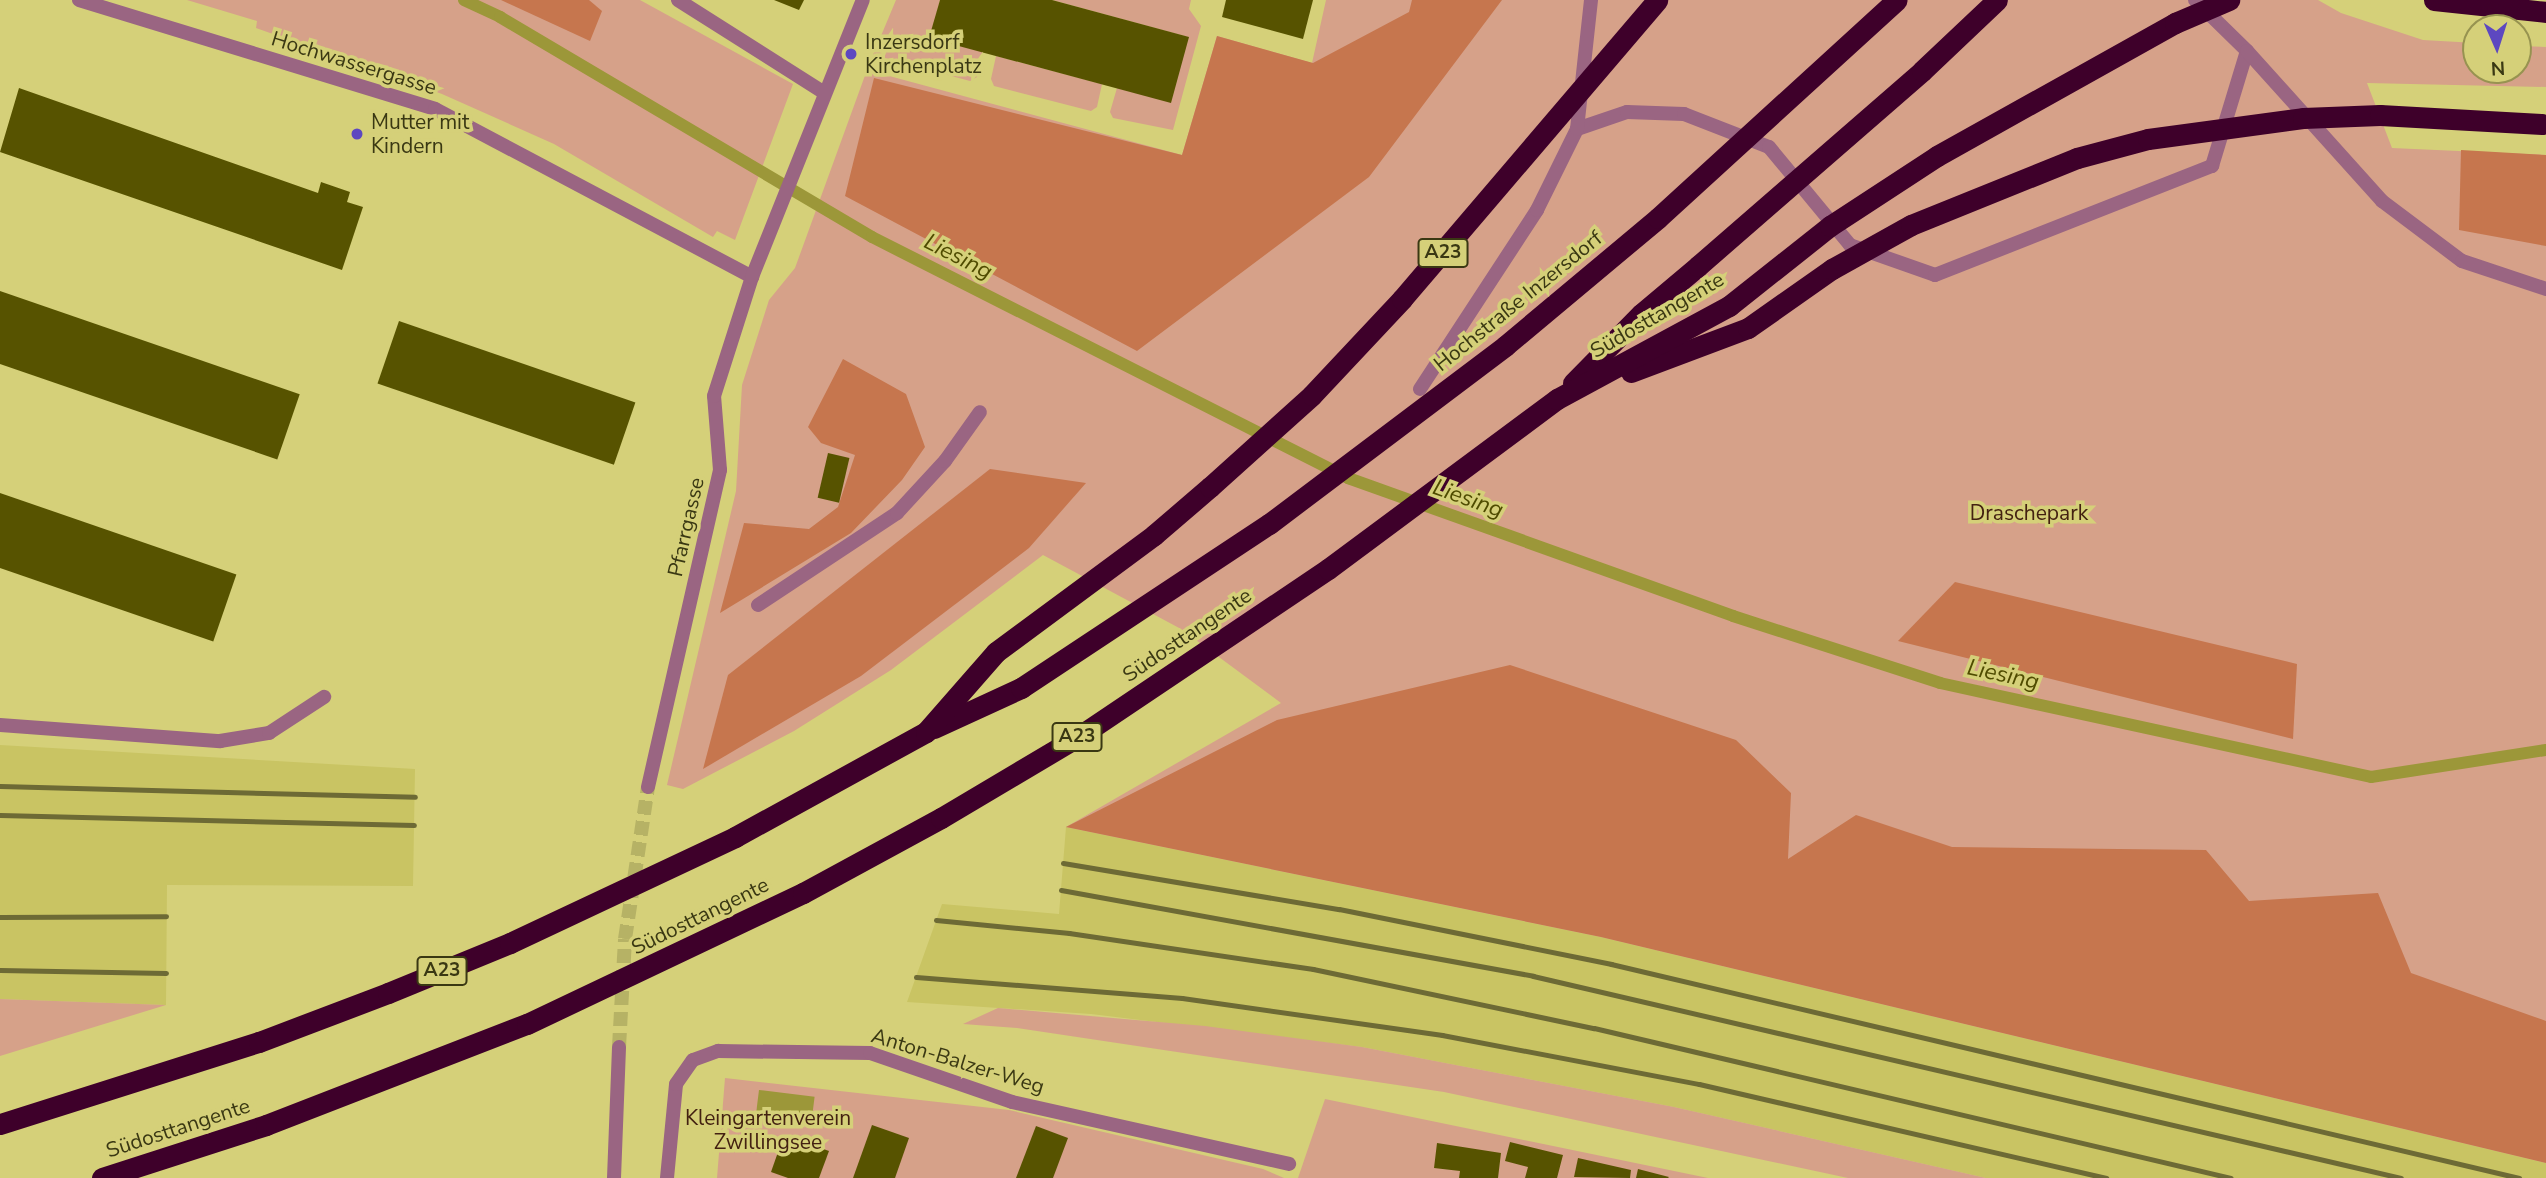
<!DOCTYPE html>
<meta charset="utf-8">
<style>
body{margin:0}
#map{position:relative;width:2546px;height:1178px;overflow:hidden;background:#d5d079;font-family:"Nunito Sans",sans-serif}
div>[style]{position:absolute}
.built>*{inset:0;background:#c9c463}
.green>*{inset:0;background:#d6a189}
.forest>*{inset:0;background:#c6764e}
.water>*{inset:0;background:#9c9739;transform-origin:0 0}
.stream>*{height:12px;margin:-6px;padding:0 6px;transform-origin:6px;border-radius:6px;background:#9c9739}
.building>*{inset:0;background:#575300;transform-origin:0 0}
.street-tunnel>*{height:14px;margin-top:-7px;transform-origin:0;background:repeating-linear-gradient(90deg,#b6b265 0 14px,transparent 0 21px)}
.lane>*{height:14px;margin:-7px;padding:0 7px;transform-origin:7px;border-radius:7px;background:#9a6582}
.street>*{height:14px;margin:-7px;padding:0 7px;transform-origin:7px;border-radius:7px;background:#9a6582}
.highway>*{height:21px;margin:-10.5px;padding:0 10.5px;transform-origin:10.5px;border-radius:10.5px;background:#3e002a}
.rail>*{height:5px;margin:-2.5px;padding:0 2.5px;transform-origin:2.5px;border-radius:2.5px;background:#6d6a35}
.highway-bridge>*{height:21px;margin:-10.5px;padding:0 10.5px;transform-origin:10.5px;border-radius:10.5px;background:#3e002a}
.dots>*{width:19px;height:19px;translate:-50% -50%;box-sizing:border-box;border:4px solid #d5d079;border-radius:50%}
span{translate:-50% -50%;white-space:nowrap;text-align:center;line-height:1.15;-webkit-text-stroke:7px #d5d079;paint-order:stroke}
.shield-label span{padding:2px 5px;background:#d5d079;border:2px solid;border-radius:5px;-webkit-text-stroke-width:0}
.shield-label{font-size:19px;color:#3a3813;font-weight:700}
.poi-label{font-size:21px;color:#3a3813}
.left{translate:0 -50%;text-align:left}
.street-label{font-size:21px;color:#3a3813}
.park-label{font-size:21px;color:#432111}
.water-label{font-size:23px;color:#4f4b00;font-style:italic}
.north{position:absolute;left:2462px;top:14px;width:70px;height:70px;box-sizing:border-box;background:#d5d079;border:2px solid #979350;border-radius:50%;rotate:177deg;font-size:19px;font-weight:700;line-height:28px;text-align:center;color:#3a3813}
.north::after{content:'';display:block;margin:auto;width:24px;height:32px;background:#5d48c0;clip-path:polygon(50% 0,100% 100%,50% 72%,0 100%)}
</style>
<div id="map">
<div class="built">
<div style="clip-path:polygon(0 745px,415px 769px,413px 886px,167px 885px,166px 1005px,0 999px)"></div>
<div style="clip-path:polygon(1066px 827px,1601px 937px,2546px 1163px,2546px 1178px,1986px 1178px,1674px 1107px,1362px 1047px,1091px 1014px,907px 1002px,942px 904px,1059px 914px)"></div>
</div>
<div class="green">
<div style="clip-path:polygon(187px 0,640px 0,793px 84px,735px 240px,717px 231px,713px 237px,554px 144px,442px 94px,256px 28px,257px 21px)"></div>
<div style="clip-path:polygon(896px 0,940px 0,930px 38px,983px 52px,977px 77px,970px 81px,873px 55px)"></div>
<div style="clip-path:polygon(1052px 0,1191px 0,1189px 9px,1201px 26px,1173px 130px,1113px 118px,1110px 112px,1117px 88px,1171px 102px,1188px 37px)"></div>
<div style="clip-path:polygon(1326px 0,2318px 0,2341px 13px,2423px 40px,2476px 43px,2476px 70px,2518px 70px,2518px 46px,2546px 47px,2546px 87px,2367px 83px,2392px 148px,2546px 155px,2546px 1163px,1601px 937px,1066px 827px,1281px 703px,1181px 629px,1043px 555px,891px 670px,794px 731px,683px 789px,667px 785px,736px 491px,742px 385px,769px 300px,795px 268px,867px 70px,1182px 155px,1217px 36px,1312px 63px)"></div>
<div style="clip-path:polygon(996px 56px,1102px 84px,1097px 107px,1091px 111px,994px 86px,991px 79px)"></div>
<div style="clip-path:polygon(0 999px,166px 1005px,0 1056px)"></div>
<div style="clip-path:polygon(998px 1008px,1205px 1026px,1362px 1047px,1674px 1107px,1986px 1178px,1848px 1178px,1444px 1092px,1017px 1028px,963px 1024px)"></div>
<div style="clip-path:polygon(725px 1078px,1009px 1110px,1263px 1169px,1284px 1178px,717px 1178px)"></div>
<div style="clip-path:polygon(1325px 1099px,1708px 1178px,1298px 1178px)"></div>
</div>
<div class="forest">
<div style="clip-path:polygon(501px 0,589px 0,602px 11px,590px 41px)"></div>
<div style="clip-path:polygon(1412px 0,1502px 0,1369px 177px,1137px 351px,845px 196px,874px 78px,1182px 155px,1217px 36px,1313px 63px,1409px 12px)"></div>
<div style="clip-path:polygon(2461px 150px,2546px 155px,2546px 246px,2459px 230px)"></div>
<div style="clip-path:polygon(843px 359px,906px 394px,925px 447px,902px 480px,851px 533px,720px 613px,744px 523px,809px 529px,838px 507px,855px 455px,821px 443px,808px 427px)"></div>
<div style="clip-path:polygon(990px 469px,1086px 483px,1029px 548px,861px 676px,703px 769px,728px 675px)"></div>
<div style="clip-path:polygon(1955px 582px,2297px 664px,2293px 739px,1898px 641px)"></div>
<div style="clip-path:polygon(1510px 665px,1736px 740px,1791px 793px,1788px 859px,1856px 815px,1952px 847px,2206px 850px,2249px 901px,2378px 893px,2411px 973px,2546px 1021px,2546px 1163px,1601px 937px,1066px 827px,1277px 720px)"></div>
</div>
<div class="water">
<div style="left:759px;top:1090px;width:56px;height:26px;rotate:7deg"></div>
</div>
<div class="stream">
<div style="left:464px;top:0;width:40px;rotate:25deg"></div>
<div style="left:500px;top:17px;width:432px;rotate:30.6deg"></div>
<div style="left:872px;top:237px;width:534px;rotate:26.85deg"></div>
<div style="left:1348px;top:478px;width:409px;rotate:19.7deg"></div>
<div style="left:1733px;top:616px;width:218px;rotate:17.9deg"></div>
<div style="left:1940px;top:683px;width:441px;rotate:12.3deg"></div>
<div style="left:2371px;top:777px;width:177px;rotate:-8.8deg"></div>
</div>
<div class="building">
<div style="clip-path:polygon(774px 0,804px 0,799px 10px)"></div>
<div style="clip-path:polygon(940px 0,1052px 0,1189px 37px,1171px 103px,929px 38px)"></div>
<div style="clip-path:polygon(1226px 0,1313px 0,1303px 39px,1222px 17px)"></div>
<div style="clip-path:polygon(19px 88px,318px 193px,321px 182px,350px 192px,347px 202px,363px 207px,342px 270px,0 152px)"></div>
<div style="left:0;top:291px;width:317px;height:69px;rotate:19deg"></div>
<div style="left:399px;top:321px;width:250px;height:66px;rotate:19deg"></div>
<div style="left:828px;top:453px;width:22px;height:46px;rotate:13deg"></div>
<div style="left:0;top:493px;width:250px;height:71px;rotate:19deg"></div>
<div style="clip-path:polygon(872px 1125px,909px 1138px,895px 1178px,853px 1178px)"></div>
<div style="clip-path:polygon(1036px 1126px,1068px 1138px,1053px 1178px,1016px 1178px)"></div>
<div style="clip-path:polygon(784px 1135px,829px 1151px,819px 1178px,788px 1178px,771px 1172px)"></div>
<div style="clip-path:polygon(1510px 1142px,1563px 1155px,1557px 1178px,1525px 1178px,1528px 1167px,1505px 1161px)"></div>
<div style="clip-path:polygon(1437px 1143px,1501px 1153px,1498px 1178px,1459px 1178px,1460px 1171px,1434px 1168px)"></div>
<div style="clip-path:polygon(1578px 1158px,1631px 1170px,1630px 1178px,1574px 1177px)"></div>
<div style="clip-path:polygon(1638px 1169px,1669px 1177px,1668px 1178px,1636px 1178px)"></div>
</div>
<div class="street-tunnel">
<div style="left:619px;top:1047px;width:108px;rotate:-86.8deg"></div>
<div style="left:625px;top:939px;width:154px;rotate:-81.4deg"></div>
</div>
<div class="lane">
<div style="left:2195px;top:0;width:73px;rotate:44.4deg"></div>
<div style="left:1577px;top:129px;width:53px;rotate:-18.8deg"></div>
<div style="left:1627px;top:112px;width:57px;rotate:2deg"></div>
<div style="left:1684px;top:114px;width:91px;rotate:21.2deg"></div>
<div style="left:1769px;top:147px;width:127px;rotate:50.4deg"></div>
<div style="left:1850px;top:245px;width:90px;rotate:19.4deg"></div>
<div style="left:1935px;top:275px;width:298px;rotate:-21.5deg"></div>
<div style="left:2212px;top:166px;width:120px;rotate:-73.1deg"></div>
<div style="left:2247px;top:51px;width:202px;rotate:48deg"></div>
<div style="left:2382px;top:201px;width:100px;rotate:36.9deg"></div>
<div style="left:2462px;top:261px;width:89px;rotate:18.4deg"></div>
<div style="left:1420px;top:389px;width:214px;rotate:-56.8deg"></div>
<div style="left:1537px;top:210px;width:90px;rotate:-63.7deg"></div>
<div style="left:1577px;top:129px;width:130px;rotate:-83.8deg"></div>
<div style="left:758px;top:605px;width:167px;rotate:-33.5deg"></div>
<div style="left:897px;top:513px;width:71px;rotate:-47.3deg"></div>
<div style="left:945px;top:461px;width:60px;rotate:-54.5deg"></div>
<div style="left:0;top:725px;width:221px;rotate:4.2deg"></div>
<div style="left:220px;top:741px;width:50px;rotate:-9.3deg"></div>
<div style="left:269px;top:733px;width:66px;rotate:-33.2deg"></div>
<div style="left:667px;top:1178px;width:94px;rotate:-84.5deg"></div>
<div style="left:676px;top:1084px;width:29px;rotate:-55deg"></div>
<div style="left:693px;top:1060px;width:27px;rotate:-20deg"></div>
<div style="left:718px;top:1051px;width:152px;rotate:0.8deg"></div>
<div style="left:870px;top:1053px;width:150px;rotate:19deg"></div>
<div style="left:1012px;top:1102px;width:284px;rotate:12.6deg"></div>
</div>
<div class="street">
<div style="left:79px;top:0;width:372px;rotate:17deg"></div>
<div style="left:435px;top:109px;width:359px;rotate:27.9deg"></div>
<div style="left:678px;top:0;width:172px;rotate:32.4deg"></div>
<div style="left:648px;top:787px;width:325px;rotate:-77.2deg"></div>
<div style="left:720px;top:470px;width:74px;rotate:-94.6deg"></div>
<div style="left:714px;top:396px;width:125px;rotate:-72.3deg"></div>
<div style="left:752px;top:277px;width:298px;rotate:-68.2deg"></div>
<div style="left:614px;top:1178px;width:131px;rotate:-87.8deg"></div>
</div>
<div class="highway">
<div style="left:2434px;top:0;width:113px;rotate:6.1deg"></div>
<div style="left:1631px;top:372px;width:125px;rotate:-20.6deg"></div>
<div style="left:1573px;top:383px;width:97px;rotate:-45.4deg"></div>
<div style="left:1641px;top:314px;width:75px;rotate:-40.1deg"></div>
<div style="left:934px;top:728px;width:96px;rotate:-24.7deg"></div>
<div style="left:1021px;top:688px;width:297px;rotate:-33.5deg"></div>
<div style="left:1269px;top:524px;width:296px;rotate:-37deg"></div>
<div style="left:1505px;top:346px;width:199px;rotate:-39.9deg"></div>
<div style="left:0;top:1124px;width:272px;rotate:-17.6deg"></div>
<div style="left:259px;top:1042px;width:138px;rotate:-20.8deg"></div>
<div style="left:388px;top:993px;width:132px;rotate:-22.3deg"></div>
<div style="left:510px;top:943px;width:249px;rotate:-25.2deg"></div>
<div style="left:735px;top:837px;width:218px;rotate:-28.8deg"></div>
<div style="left:926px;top:732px;width:106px;rotate:-48.8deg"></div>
<div style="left:996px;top:652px;width:197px;rotate:-36.5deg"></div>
<div style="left:1154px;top:535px;width:74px;rotate:-40.6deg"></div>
<div style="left:102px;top:1178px;width:172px;rotate:-17.9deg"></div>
<div style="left:266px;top:1125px;width:280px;rotate:-21.2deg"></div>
<div style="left:527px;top:1024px;width:306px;rotate:-25.4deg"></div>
<div style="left:803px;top:893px;width:157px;rotate:-28.5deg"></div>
<div style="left:941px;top:818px;width:163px;rotate:-30.7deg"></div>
<div style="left:1081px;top:735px;width:298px;rotate:-33.9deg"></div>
<div style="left:1328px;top:569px;width:285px;rotate:-36.6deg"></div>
<div style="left:1557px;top:399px;width:196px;rotate:-28.4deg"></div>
</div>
<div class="rail">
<div style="left:0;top:786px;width:415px;rotate:1.5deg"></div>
<div style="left:0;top:815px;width:414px;rotate:1.4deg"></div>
<div style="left:1063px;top:863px;width:280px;rotate:9.5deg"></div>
<div style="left:1339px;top:909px;width:278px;rotate:11.4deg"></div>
<div style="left:1611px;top:964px;width:933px;rotate:13.26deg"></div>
<div style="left:1061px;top:890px;width:480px;rotate:10.3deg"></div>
<div style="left:1533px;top:976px;width:891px;rotate:13.1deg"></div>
<div style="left:0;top:917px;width:166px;rotate:-0.3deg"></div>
<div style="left:936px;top:920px;width:134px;rotate:5.6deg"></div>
<div style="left:1069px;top:933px;width:247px;rotate:8.4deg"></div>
<div style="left:1313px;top:969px;width:287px;rotate:11.9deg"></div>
<div style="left:1594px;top:1028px;width:654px;rotate:13.25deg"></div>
<div style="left:0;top:970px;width:166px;rotate:1deg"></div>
<div style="left:916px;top:977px;width:267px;rotate:4.5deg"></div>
<div style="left:1182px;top:998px;width:263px;rotate:8.1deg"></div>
<div style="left:1442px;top:1035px;width:262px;rotate:10.8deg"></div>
<div style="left:1699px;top:1084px;width:418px;rotate:13deg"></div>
</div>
<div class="highway-bridge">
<div style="left:1658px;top:218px;width:323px;rotate:-42.4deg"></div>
<div style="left:1698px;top:266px;width:297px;rotate:-41deg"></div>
<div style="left:1922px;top:71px;width:103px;rotate:-43.4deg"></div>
<div style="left:1729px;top:306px;width:129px;rotate:-38.4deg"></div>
<div style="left:1830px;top:226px;width:128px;rotate:-33.2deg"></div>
<div style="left:1937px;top:156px;width:273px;rotate:-29.2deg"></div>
<div style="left:2175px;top:23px;width:59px;rotate:-23.1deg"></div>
<div style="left:1748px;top:328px;width:103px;rotate:-35.1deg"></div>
<div style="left:1832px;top:269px;width:90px;rotate:-29.1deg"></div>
<div style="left:1911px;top:225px;width:179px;rotate:-22deg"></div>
<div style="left:2077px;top:158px;width:73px;rotate:-15deg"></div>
<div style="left:2148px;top:139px;width:156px;rotate:-7.7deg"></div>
<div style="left:2303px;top:118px;width:77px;rotate:-2.2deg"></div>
<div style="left:2380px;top:115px;width:162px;rotate:3.2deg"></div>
<div style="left:1210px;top:487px;width:137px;rotate:-42deg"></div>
<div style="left:1312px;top:395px;width:132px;rotate:-46.8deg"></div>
<div style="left:1402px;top:299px;width:393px;rotate:-49.5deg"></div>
</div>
<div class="dots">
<div style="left:851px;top:54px;background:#5d48c0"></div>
<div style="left:357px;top:134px;background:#5d48c0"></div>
</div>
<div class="shield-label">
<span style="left:1443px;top:253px">A23</span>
<span style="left:1077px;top:737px">A23</span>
<span style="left:442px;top:971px">A23</span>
</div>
<div class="poi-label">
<span class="left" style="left:865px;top:54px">Inzersdorf<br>Kirchenplatz</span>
<span class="left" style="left:371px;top:134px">Mutter mit<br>Kindern</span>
</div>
<div class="street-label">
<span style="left:354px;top:63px;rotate:17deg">Hochwassergasse</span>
<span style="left:1518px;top:301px;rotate:-39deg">Hochstraße Inzersdorf</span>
<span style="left:1657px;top:315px;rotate:-30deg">Südosttangente</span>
<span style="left:686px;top:527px;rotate:-77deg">Pfarrgasse</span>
<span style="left:1187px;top:635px;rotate:-34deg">Südosttangente</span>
<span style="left:700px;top:916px;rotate:-26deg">Südosttangente</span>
<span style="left:958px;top:1061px;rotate:17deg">Anton-Balzer-Weg</span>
<span style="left:178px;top:1128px;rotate:-18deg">Südosttangente</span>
</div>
<div class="park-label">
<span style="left:2029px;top:513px">Draschepark</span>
<span style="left:768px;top:1130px">Kleingartenverein<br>Zwillingsee</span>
</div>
<div class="water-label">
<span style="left:958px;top:257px;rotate:27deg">Liesing</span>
<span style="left:1468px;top:499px;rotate:20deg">Liesing</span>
<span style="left:2003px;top:675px;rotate:12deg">Liesing</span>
</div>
<div class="north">N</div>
</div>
